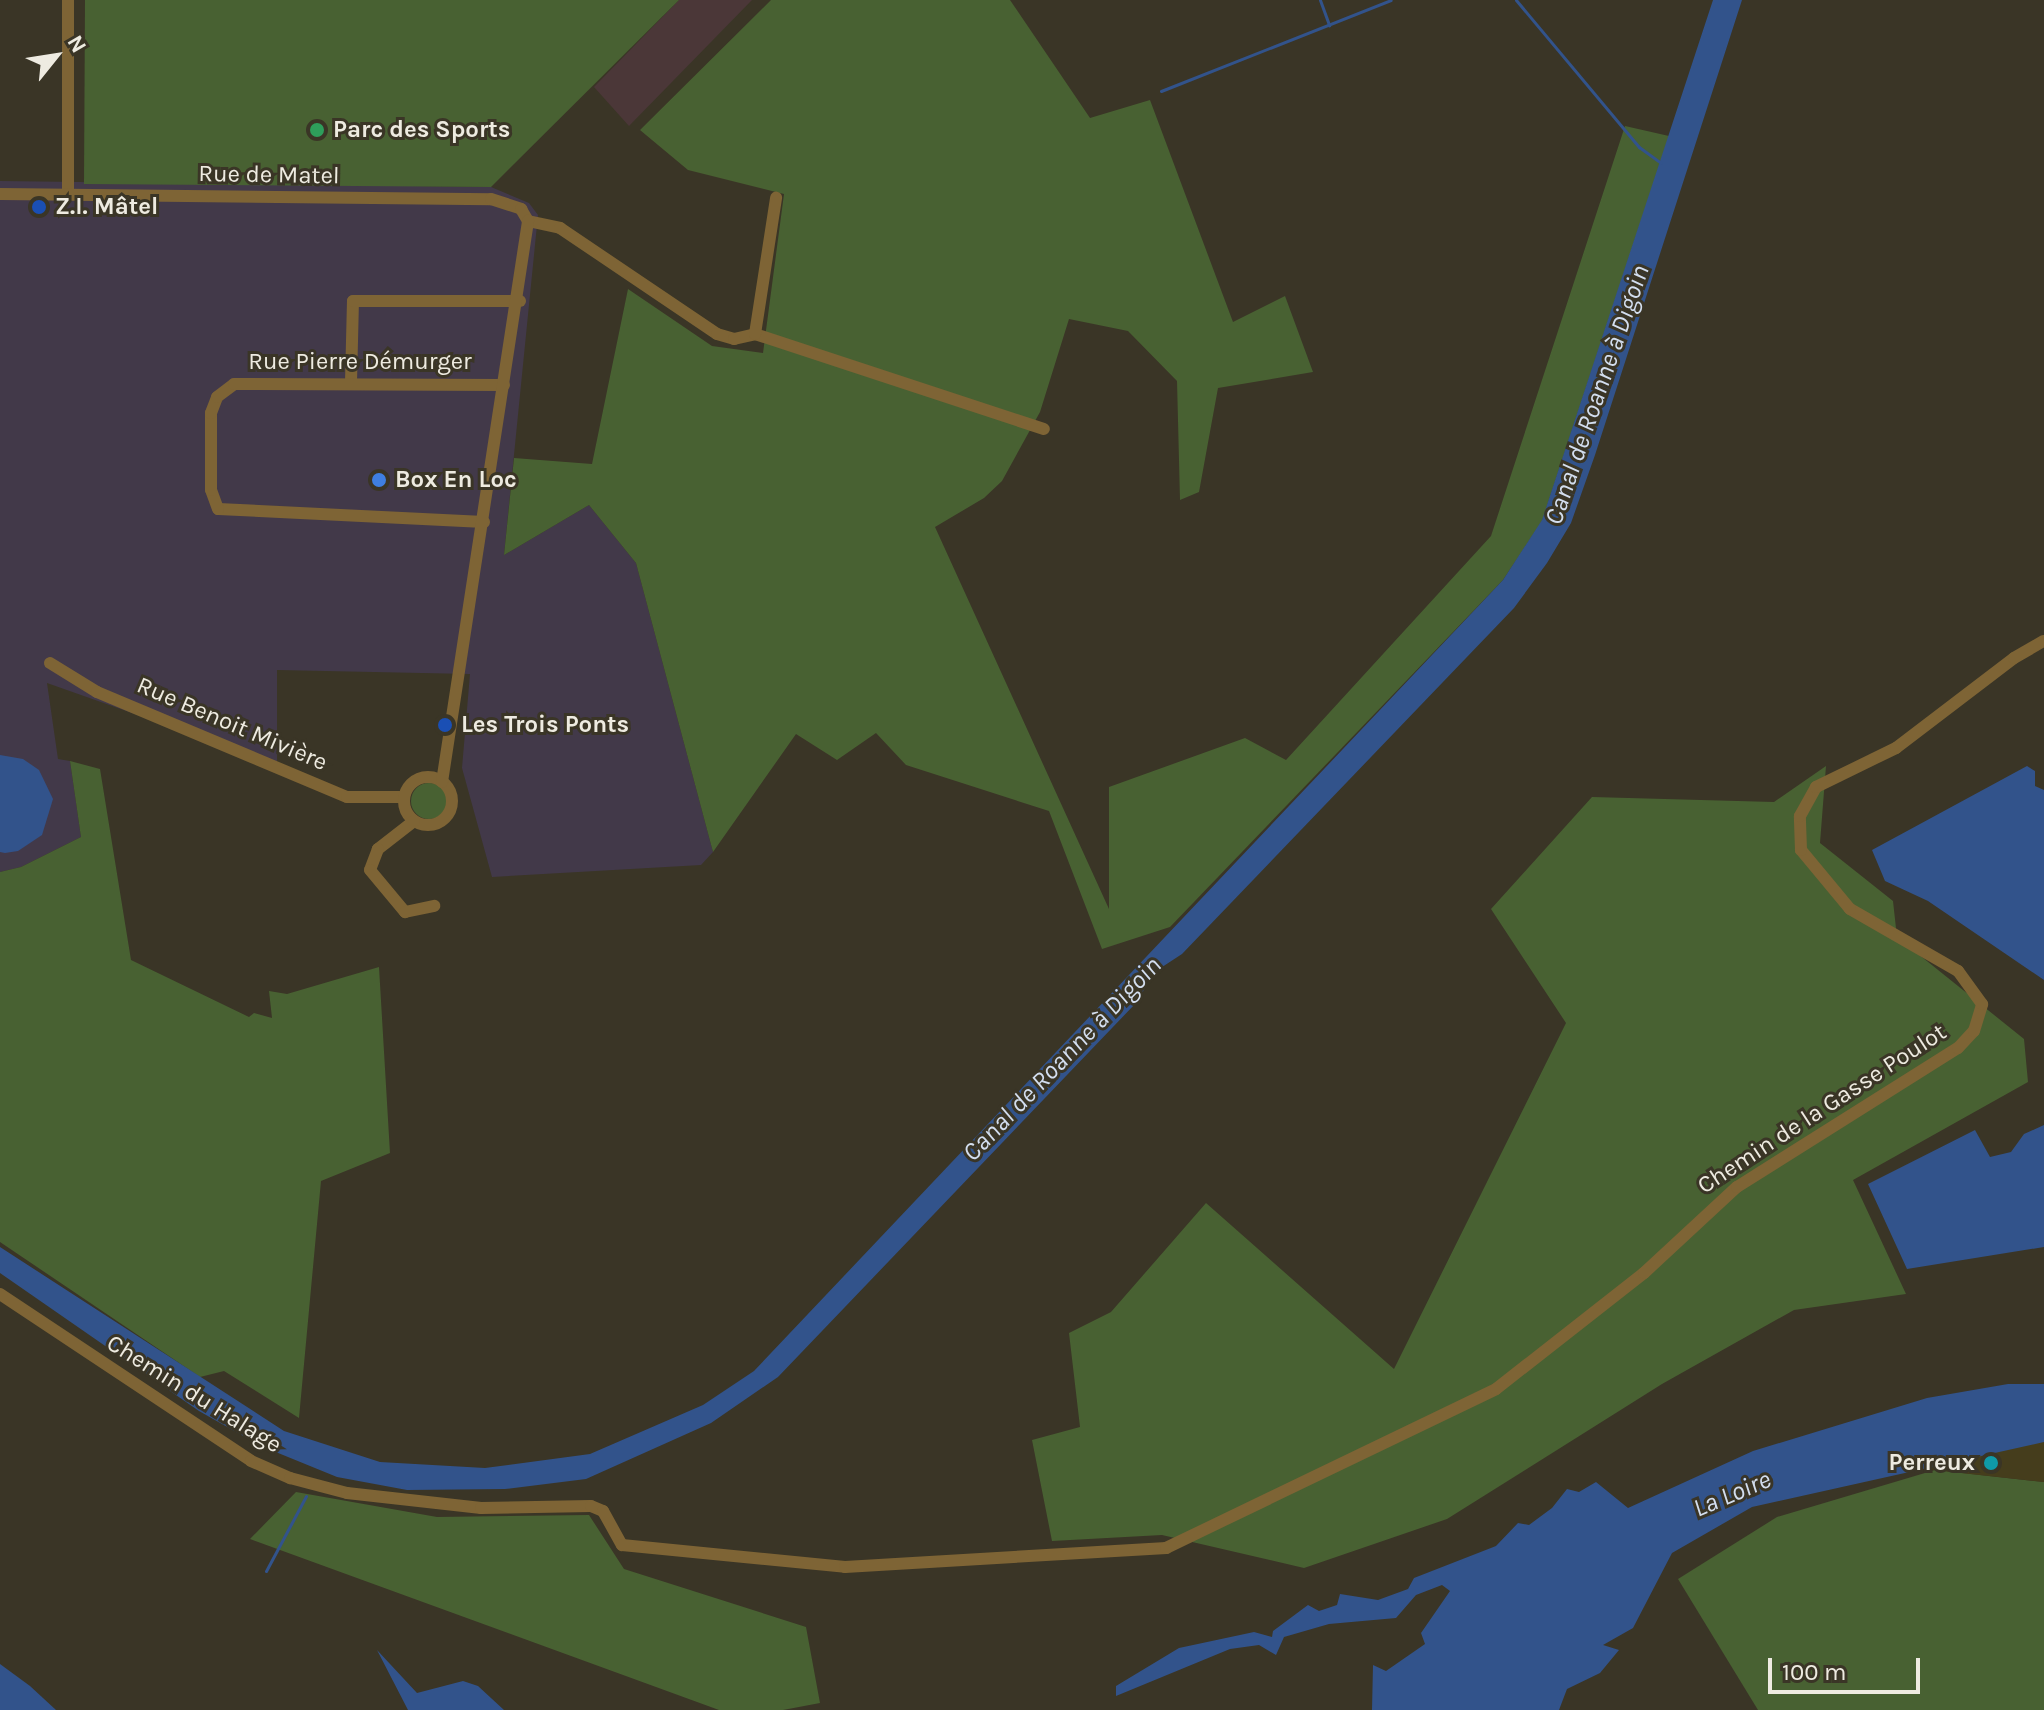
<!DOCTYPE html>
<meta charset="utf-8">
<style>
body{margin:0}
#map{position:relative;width:2044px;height:1710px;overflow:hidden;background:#3a3526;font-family:Karla,sans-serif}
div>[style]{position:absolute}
.industrial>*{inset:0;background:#423949}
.education>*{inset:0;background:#4b3738}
.green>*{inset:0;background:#486132}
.round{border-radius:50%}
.sand>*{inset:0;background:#453d1c}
.water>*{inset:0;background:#32538b}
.stream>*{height:3px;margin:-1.5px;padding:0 1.5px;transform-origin:1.5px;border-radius:1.5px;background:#32538b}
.minor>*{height:12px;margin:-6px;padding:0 6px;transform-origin:6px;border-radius:6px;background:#7e6435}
.minor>.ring{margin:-6px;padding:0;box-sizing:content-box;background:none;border:12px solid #7e6435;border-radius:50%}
.dots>*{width:22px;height:22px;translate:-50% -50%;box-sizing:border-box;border:4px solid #3a3526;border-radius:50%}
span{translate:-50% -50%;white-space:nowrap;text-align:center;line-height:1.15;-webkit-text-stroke:6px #3a3526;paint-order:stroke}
.poi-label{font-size:24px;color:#eeebe1;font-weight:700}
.left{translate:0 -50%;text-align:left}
.right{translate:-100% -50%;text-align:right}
.street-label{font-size:24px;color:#eeebe1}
.water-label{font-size:26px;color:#d3deef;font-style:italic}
.north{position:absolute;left:16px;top:16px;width:80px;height:80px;-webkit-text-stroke:6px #3a3526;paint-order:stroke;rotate:60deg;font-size:22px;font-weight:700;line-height:32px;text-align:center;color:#eeebe1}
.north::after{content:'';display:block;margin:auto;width:28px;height:36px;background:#eeebe1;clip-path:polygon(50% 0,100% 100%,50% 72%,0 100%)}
.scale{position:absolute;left:1768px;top:1658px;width:152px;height:36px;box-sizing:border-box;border:4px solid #eeebe1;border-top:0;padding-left:10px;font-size:24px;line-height:28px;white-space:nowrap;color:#eeebe1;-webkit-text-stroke:6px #3a3526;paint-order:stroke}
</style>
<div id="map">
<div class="industrial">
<div style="clip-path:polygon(0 181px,491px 187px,529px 203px,538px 215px,504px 555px,589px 505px,636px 563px,713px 852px,701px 865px,492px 877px,462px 768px,470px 674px,277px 670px,277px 772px,183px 731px,47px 683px,58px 759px,70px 761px,81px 837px,21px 867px,0 872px)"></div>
</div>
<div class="education">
<div style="clip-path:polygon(679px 0,752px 0,629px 126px,594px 87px)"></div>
</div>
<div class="green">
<div style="clip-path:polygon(85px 0,679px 0,491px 187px,84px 184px)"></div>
<div style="clip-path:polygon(771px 0,1010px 0,1090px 118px,1150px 100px,1233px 322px,1285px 296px,1313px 372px,1218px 388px,1199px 492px,1180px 500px,1177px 381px,1128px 331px,1069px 319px,1040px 412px,1002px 481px,984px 498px,935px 527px,1109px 909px,1109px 787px,1245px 738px,1286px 760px,1491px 536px,1625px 126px,1669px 136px,1542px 521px,1503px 580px,1170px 927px,1102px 949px,1049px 811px,906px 765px,876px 733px,837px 760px,796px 734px,713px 852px,636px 563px,589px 505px,504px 555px,514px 458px,592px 464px,628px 289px,712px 346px,763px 353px,784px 194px,688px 170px,640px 130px)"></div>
<div style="clip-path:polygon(70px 761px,100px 769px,131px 960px,249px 1017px,254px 1013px,272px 1018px,269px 991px,287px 994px,379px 967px,390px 1153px,321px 1181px,299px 1418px,224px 1371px,200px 1377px,0 1242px,0 872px,21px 867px,81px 837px)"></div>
<div style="clip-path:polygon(1826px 766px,1820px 843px,1893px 901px,1897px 937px,2024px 1039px,2028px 1082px,1853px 1180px,1906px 1294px,1794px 1310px,1662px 1384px,1447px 1519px,1304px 1568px,1162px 1535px,1052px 1541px,1032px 1440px,1080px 1427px,1069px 1333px,1111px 1312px,1206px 1203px,1394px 1369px,1566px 1023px,1491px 909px,1592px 797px,1774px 802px)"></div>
<div class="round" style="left:411px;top:783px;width:36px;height:36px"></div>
<div style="clip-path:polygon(1935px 1470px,2044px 1482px,2044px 1710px,1758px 1710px,1678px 1579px,1777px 1517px)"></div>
<div style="clip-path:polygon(296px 1492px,437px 1517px,589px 1515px,624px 1569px,806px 1627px,820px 1703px,783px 1710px,719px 1710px,250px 1539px)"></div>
</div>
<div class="sand">
<div style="clip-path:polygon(2044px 1442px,2044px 1482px,1916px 1468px,2026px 1443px)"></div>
</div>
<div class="water">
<div style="clip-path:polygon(1713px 0,1742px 0,1595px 455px,1571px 523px,1547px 563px,1514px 608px,1182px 954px,1156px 971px,1135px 1004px,778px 1377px,711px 1423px,586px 1479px,505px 1489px,407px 1490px,337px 1477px,261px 1446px,199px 1411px,0 1273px,0 1247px,284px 1431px,380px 1462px,485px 1468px,590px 1454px,703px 1405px,754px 1371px,1503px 580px,1542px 520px)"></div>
<div style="clip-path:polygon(0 755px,23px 759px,39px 770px,53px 799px,42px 835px,18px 851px,5px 853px,0 852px)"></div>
<div style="clip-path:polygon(2027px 766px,2035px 771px,2035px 786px,2044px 790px,2044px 980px,1928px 901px,1885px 881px,1872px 850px)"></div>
<div style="clip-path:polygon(2044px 1125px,2044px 1247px,1907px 1269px,1868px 1184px,1975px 1130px,1990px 1157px,2011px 1152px,2024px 1134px)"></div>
<div style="clip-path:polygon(2008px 1384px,2044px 1384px,2044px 1442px,1752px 1507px,1672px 1553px,1633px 1628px,1603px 1645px,1619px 1650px,1600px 1673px,1567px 1689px,1559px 1710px,1372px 1710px,1373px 1665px,1386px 1671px,1425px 1644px,1421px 1633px,1450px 1591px,1442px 1585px,1416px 1595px,1396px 1618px,1329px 1624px,1284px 1637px,1276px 1655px,1259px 1645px,1230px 1649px,1116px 1696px,1116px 1686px,1179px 1648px,1254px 1632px,1272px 1637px,1273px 1631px,1308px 1605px,1319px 1611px,1337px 1605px,1340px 1594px,1378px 1600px,1408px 1589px,1414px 1578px,1496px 1546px,1518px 1523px,1529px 1525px,1552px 1508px,1567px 1489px,1579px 1492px,1596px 1482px,1628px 1508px,1753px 1451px,1927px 1398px)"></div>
<div style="clip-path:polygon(377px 1650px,417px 1693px,463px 1681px,478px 1686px,504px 1710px,408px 1710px)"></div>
<div style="clip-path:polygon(0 1664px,30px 1686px,56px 1710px,0 1710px)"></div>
</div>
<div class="stream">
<div style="left:1320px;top:0;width:27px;rotate:70deg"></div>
<div style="left:1516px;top:0;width:192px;rotate:50.1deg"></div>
<div style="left:1639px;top:147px;width:27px;rotate:36deg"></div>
<div style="left:1161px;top:91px;width:247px;rotate:-21.6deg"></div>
<div style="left:266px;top:1571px;width:85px;rotate:-61.9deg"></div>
</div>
<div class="minor">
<div style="left:68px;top:0;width:195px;rotate:90deg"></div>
<div style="left:0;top:194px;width:491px;rotate:0.6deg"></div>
<div style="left:491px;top:199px;width:32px;rotate:18deg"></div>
<div style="left:521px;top:209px;width:14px;rotate:60deg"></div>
<div style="left:528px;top:221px;width:33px;rotate:12deg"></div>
<div style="left:560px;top:228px;width:189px;rotate:34deg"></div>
<div style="left:717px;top:334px;width:18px;rotate:16deg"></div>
<div style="left:734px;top:339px;width:22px;rotate:-13deg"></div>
<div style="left:755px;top:334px;width:304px;rotate:18.2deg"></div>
<div style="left:755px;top:334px;width:138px;rotate:-81.2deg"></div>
<div style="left:351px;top:382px;width:81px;rotate:-88.6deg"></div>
<div style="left:353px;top:301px;width:167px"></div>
<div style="left:484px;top:522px;width:266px;rotate:-177.2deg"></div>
<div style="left:218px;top:509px;width:20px;rotate:-110deg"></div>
<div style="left:211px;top:490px;width:77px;rotate:-90deg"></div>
<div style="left:211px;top:413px;width:17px;rotate:-69deg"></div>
<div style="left:217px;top:397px;width:21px;rotate:-37deg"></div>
<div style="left:234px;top:384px;width:270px;rotate:0.2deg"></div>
<div style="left:50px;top:663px;width:55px;rotate:31.7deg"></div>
<div style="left:97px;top:692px;width:271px;rotate:22.8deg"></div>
<div style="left:347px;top:797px;width:57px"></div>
<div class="ring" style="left:404px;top:777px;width:36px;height:36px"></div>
<div style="left:442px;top:782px;width:568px;rotate:-81.28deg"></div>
<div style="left:414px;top:821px;width:46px;rotate:142.1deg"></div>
<div style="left:378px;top:849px;width:22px;rotate:111deg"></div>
<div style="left:370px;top:870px;width:55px;rotate:50.2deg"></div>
<div style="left:405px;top:912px;width:30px;rotate:-12deg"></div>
<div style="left:0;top:1294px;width:301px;rotate:33.6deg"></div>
<div style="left:251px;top:1461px;width:43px;rotate:23.6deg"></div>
<div style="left:290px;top:1478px;width:59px;rotate:14.7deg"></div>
<div style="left:347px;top:1493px;width:135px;rotate:6.4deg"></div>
<div style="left:481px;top:1508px;width:110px;rotate:-1deg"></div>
<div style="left:591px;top:1506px;width:13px;rotate:23deg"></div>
<div style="left:603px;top:1511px;width:39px;rotate:61deg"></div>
<div style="left:622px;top:1545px;width:224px;rotate:5.6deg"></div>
<div style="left:845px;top:1567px;width:322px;rotate:-3.4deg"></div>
<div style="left:1166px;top:1548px;width:366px;rotate:-25.7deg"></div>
<div style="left:1496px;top:1389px;width:188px;rotate:-38.1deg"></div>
<div style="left:1644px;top:1273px;width:127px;rotate:-42.8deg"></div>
<div style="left:1737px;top:1187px;width:261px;rotate:-32.2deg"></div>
<div style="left:1958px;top:1048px;width:23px;rotate:-47deg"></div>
<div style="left:1974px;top:1031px;width:28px;rotate:-73deg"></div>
<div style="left:1982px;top:1004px;width:41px;rotate:-126deg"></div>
<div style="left:1958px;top:971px;width:125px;rotate:-150.1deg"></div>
<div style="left:1850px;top:909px;width:77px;rotate:-129.7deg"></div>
<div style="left:1801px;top:850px;width:34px;rotate:-92deg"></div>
<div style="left:1800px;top:816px;width:33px;rotate:-61deg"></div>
<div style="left:1816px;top:787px;width:89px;rotate:-26deg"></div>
<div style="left:1896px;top:748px;width:148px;rotate:-37.3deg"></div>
<div style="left:2014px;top:658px;width:34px;rotate:-30deg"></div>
</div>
<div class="dots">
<div style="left:317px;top:130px;background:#2e9e5b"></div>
<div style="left:39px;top:207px;background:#1a4fb4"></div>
<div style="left:379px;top:480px;background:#3f7fe0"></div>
<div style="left:445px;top:725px;background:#1a4fb4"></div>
<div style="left:1991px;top:1463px;background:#0f9aa8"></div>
</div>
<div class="poi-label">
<span class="left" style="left:333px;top:130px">Parc des Sports</span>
<span class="left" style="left:55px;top:207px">Z.I. Mâtel</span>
<span class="left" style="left:395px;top:480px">Box En Loc</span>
<span class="left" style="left:461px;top:725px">Les Trois Ponts</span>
<span class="right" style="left:1975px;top:1463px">Perreux</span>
</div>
<div class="street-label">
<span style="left:269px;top:175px;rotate:1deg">Rue de Matel</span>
<span style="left:360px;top:362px">Rue Pierre Démurger</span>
<span style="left:232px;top:724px;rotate:23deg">Rue Benoit Mivière</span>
<span style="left:1822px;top:1109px;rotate:-33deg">Chemin de la Gasse Poulot</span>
<span style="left:194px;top:1394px;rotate:32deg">Chemin du Halage</span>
</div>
<div class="water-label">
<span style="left:1597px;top:395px;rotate:-71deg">Canal de Roanne à Digoin</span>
<span style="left:1062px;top:1059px;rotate:-46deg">Canal de Roanne à Digoin</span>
<span style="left:1732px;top:1494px;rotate:-23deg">La Loire</span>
</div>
<div class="north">N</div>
<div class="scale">100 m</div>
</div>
